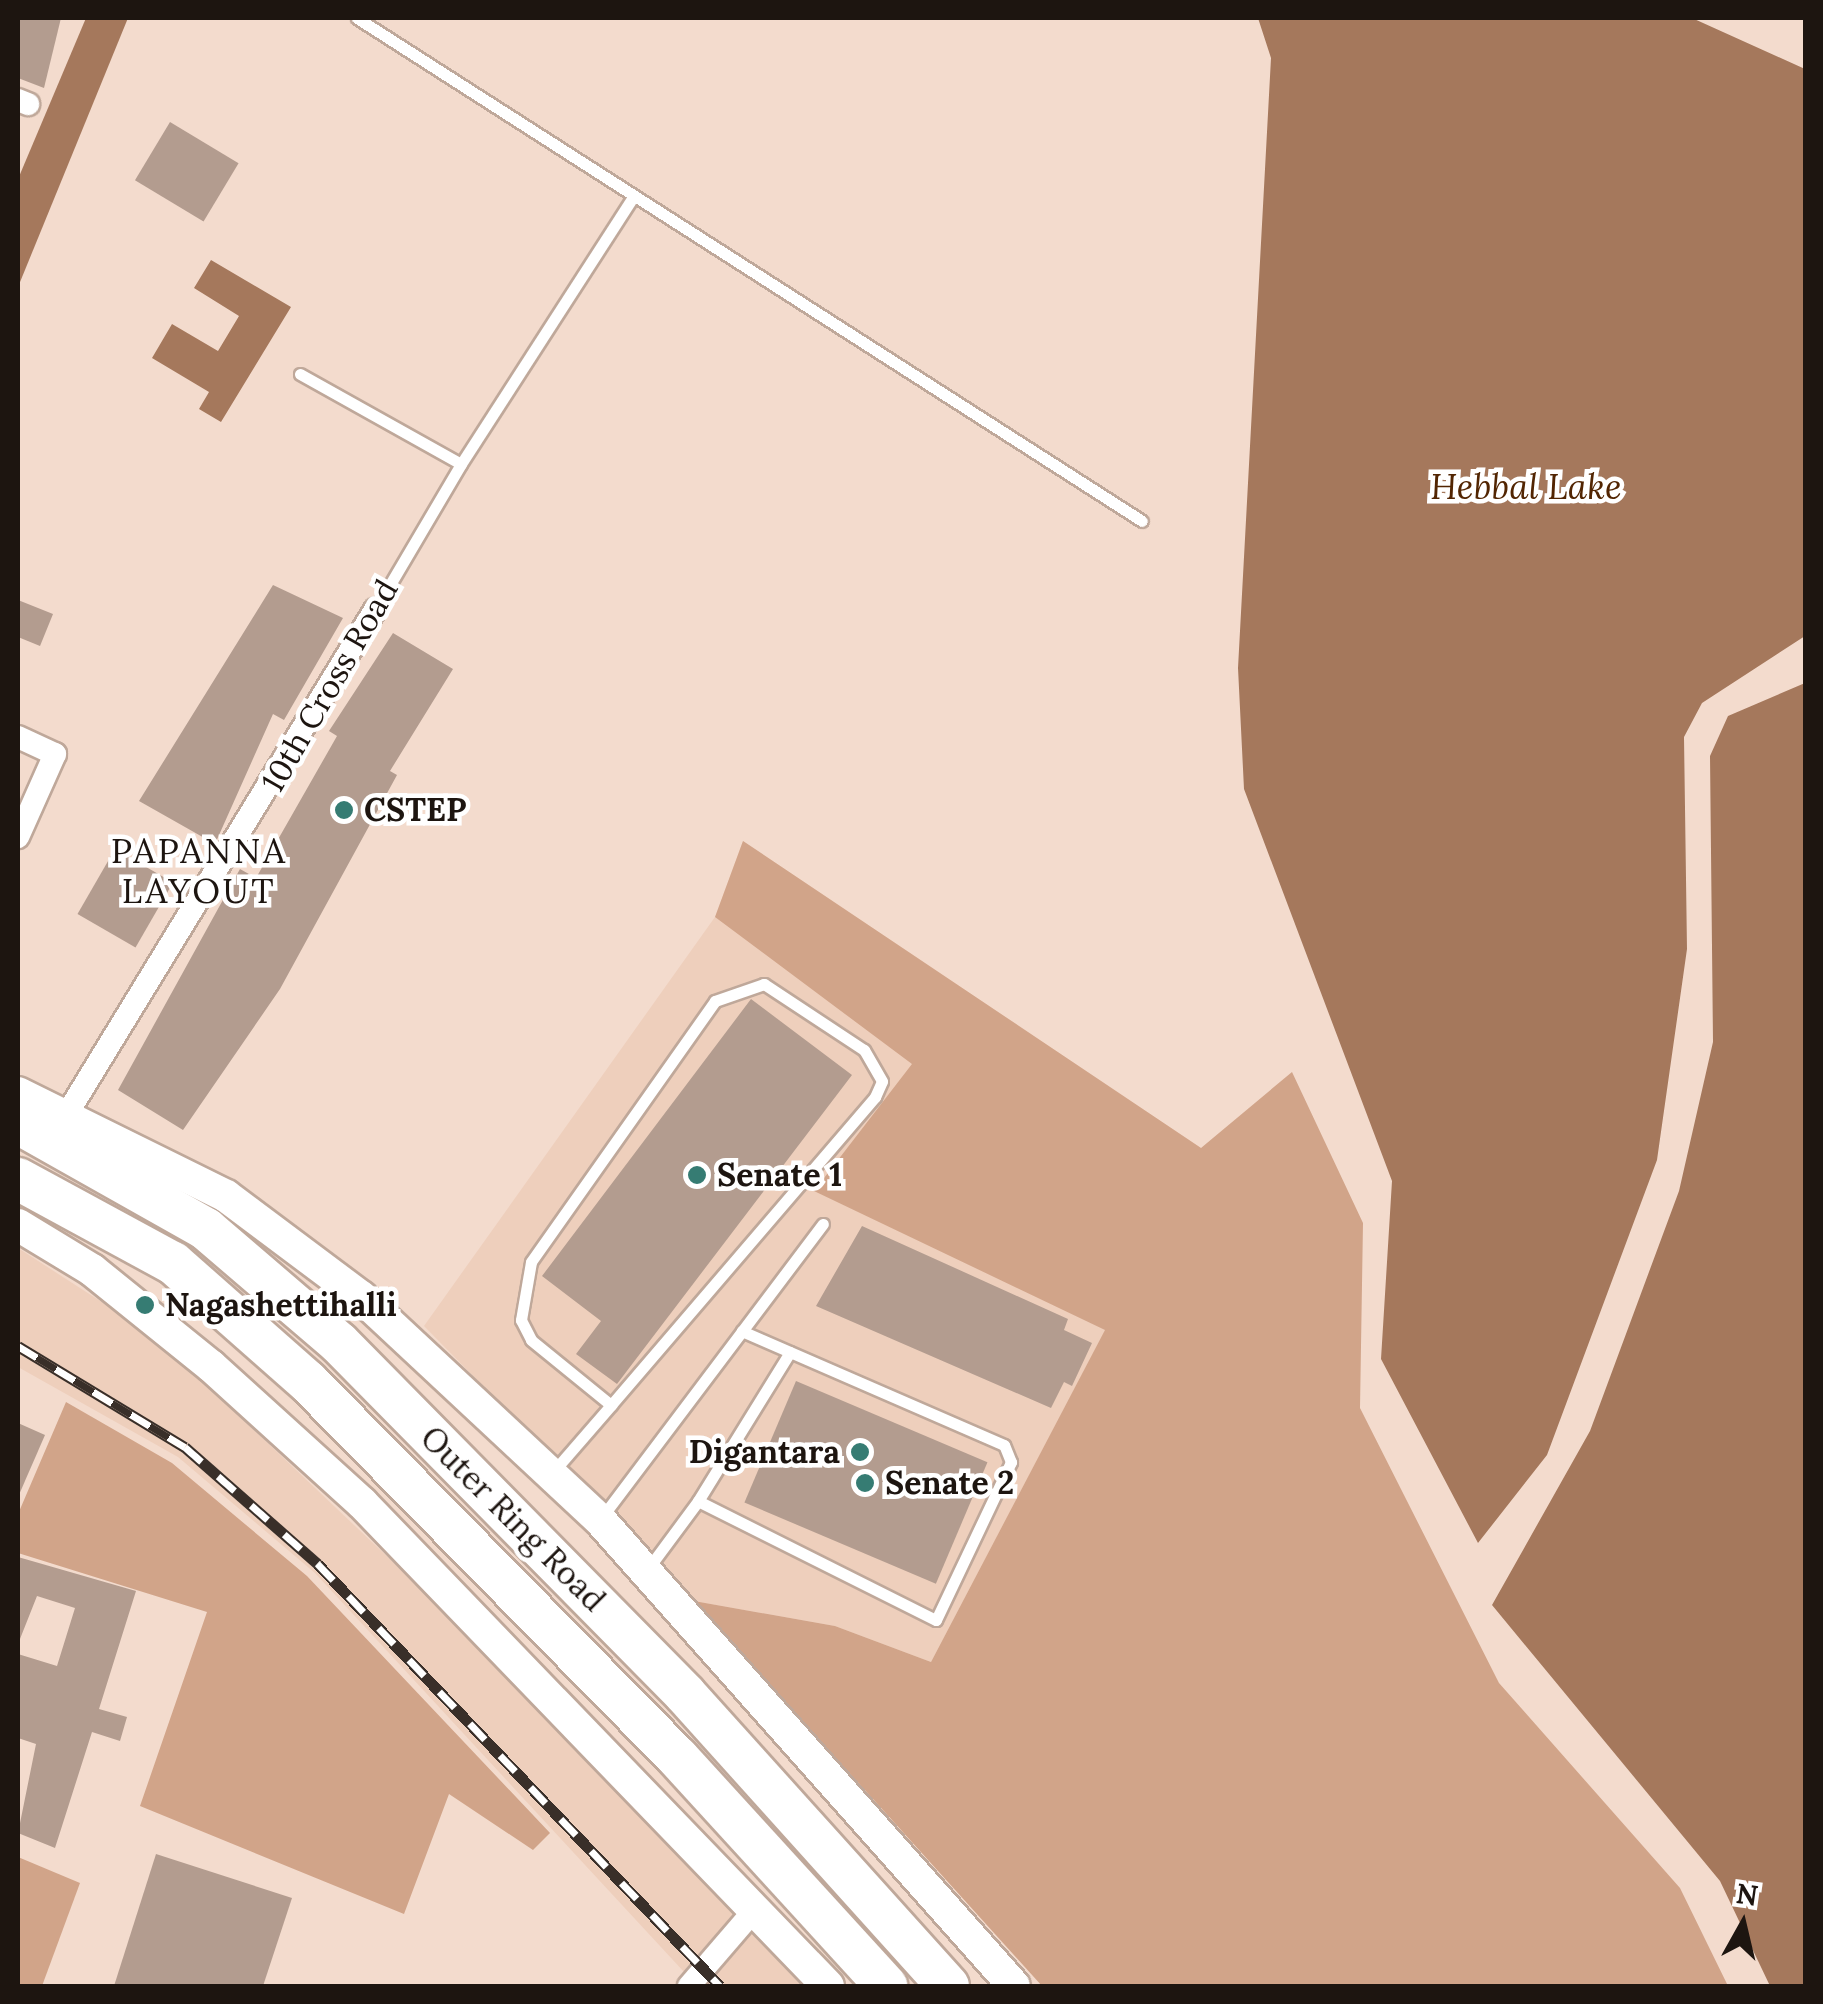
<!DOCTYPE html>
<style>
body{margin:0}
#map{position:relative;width:1823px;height:2004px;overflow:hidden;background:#f3dbcd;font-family:Lora,serif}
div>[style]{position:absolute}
.built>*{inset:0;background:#eecfbc}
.green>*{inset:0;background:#d1a489}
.water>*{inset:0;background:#a5785c}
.building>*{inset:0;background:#b39c8f;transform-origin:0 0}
.roads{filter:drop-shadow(2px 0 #bfa89a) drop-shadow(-2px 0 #bfa89a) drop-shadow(0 2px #bfa89a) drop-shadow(0 -2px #bfa89a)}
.lane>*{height:11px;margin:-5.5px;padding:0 5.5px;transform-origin:5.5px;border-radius:5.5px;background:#fff}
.street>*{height:22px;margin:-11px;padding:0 11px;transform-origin:11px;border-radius:11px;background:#fff}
.secondary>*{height:32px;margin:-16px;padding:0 16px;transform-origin:16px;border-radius:16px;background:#fff}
.highway>*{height:42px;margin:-21px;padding:0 21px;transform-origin:21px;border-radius:21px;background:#fff}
.rail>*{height:11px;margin-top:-5.5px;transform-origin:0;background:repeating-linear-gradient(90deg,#fff 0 22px,#392f29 0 44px);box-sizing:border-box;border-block:2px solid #392f29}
.dots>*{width:28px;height:28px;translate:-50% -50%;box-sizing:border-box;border:5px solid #fff;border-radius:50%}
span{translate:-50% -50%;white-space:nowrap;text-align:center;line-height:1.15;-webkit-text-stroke:9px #fff;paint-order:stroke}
.street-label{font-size:32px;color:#1d1510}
.poi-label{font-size:32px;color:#1d1510;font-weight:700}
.left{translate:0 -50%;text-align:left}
.right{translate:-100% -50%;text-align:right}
.water-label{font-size:35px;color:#522502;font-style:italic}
.neighbourhood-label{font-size:35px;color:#1d1510;letter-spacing:2.5px}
.frame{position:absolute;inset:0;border:20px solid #1d1510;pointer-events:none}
.north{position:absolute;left:1693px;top:1874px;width:100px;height:100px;-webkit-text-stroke:8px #fff;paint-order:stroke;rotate:8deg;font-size:28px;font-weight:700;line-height:40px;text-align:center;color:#1d1510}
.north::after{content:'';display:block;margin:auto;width:35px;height:45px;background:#1d1510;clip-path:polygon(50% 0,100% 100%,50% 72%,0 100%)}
</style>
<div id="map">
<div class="built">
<div style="clip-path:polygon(743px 841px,1201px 1148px,931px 1662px,835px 1626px,694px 1601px,424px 1326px,715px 917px)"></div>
<div style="clip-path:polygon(18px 1248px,156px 1337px,453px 1619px,805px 1986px,697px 1986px,315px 1573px,178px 1457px,18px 1367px)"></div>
</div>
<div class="green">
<div style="clip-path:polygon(743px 841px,1201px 1148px,1292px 1072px,1363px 1223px,1360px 1408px,1499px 1683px,1680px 1888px,1728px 1986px,1042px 1986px,694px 1601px,835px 1626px,931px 1662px,1105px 1330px,814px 1191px,912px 1064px,715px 917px)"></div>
<div style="clip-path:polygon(66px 1402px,172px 1463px,307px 1576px,550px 1833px,533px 1850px,449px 1794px,404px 1914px,140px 1806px,207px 1612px,18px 1553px,18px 1514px)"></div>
<div style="clip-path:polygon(18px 1857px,80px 1883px,42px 1986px,18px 1986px)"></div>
</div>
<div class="water">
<div style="clip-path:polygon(86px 18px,128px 18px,18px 287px,18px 179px)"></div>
<div style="clip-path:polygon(1258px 18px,1692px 18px,1805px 69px,1805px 636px,1702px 703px,1684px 737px,1687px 949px,1657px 1160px,1547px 1455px,1478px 1543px,1381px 1359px,1392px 1181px,1244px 789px,1238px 668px,1271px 58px)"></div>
<div style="clip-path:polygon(211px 260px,291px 307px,221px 422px,199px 409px,209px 392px,152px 358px,172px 324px,218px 351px,239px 316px,194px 288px)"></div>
<div style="clip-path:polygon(1805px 683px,1806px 1986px,1770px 1986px,1720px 1881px,1492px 1605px,1590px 1431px,1679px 1191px,1713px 1042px,1710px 756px,1728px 716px)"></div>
</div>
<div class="building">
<div style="clip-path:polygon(18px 18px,61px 18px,44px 88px,18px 78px)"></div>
<div style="left:170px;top:122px;width:80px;height:68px;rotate:31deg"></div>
<div style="clip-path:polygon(273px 585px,343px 618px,284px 720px,273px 714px,215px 844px,139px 801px)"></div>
<div style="clip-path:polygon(18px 600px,53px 614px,40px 646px,18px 637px)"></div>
<div style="clip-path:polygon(393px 633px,453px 669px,390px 771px,397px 775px,280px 989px,183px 1130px,118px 1090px,240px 869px,256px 878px,337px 736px,329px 731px)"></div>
<div style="left:115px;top:849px;width:67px;height:75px;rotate:30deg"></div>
<div style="clip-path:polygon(751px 999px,852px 1075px,617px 1384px,576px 1354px,601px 1321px,542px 1276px)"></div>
<div style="clip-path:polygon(862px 1226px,1068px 1319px,1064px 1330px,1092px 1343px,1072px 1386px,1064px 1382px,1051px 1408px,816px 1306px)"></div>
<div style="left:796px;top:1381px;width:208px;height:132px;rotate:23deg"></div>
<div style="clip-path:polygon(18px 1423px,45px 1435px,18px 1497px)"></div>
<div style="clip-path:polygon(18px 1557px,136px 1591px,99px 1709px,127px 1717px,120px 1741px,92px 1732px,55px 1848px,18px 1833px,36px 1744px,18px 1738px,18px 1654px,57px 1666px,75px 1608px,37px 1596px,18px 1644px)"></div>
<div style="clip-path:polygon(156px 1854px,292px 1898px,263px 1986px,114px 1986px)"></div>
</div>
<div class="roads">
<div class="lane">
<div style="left:357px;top:18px;width:932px;rotate:32.65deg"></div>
<div style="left:300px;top:374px;width:184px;rotate:29.2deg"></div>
<div style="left:461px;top:464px;width:169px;rotate:120.5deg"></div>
<div style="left:461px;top:464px;width:318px;rotate:-57.2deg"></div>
<div style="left:553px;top:1472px;width:89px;rotate:-49.1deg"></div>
<div style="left:611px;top:1405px;width:406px;rotate:-49.4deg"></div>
<div style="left:875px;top:1097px;width:17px;rotate:-66deg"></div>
<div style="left:882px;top:1081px;width:36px;rotate:-120deg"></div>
<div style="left:864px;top:1050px;width:120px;rotate:-146.6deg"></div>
<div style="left:764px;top:984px;width:52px;rotate:160.9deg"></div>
<div style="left:715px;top:1001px;width:319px;rotate:125.2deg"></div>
<div style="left:531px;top:1262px;width:59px;rotate:99.8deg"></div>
<div style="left:521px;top:1320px;width:22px;rotate:63deg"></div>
<div style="left:531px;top:1340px;width:103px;rotate:39.1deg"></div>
<div style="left:698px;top:1501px;width:175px;rotate:-58.3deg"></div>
<div style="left:602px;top:1517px;width:367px;rotate:-53deg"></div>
<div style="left:647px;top:1570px;width:86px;rotate:-53.5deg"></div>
<div style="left:698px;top:1501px;width:266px;rotate:26.6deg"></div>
<div style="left:936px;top:1620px;width:175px;rotate:-64.6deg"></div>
<div style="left:1011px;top:1462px;width:18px;rotate:-112deg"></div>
<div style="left:1004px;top:1445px;width:286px;rotate:-156.5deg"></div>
</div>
<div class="street">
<div style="left:18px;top:100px;width:11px;rotate:22deg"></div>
<div style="left:18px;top:737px;width:41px;rotate:24.7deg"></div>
<div style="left:55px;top:754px;width:91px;rotate:114deg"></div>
<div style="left:59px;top:1127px;width:606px;rotate:-58.57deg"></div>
<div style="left:689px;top:1986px;width:103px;rotate:-49.3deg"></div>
</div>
<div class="secondary">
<div style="left:18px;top:1093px;width:232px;rotate:26.3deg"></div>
<div style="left:226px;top:1196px;width:169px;rotate:36.8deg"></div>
<div style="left:361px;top:1297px;width:327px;rotate:43deg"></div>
<div style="left:600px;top:1520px;width:623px;rotate:48.38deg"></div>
<div style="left:18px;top:1225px;width:87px;rotate:31.3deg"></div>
<div style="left:92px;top:1270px;width:153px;rotate:38.9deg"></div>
<div style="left:211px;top:1366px;width:204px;rotate:42.2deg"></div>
<div style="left:362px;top:1503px;width:671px;rotate:46.03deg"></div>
</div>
<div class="highway">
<div style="left:18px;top:1123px;width:216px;rotate:29.4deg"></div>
<div style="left:206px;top:1229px;width:175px;rotate:40.6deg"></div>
<div style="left:339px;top:1343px;width:493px;rotate:45.4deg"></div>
<div style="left:685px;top:1694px;width:393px;rotate:48deg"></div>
<div style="left:18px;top:1179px;width:176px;rotate:28.5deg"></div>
<div style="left:173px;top:1263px;width:179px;rotate:41.4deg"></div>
<div style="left:307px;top:1381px;width:529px;rotate:45.46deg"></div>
<div style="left:678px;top:1758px;width:309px;rotate:47.6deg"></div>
</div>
</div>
<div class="rail">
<div style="left:18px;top:1346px;width:195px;rotate:31.2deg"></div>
<div style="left:185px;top:1447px;width:177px;rotate:41.3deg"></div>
<div style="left:318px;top:1564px;width:583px;rotate:46.39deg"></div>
</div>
<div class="dots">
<div style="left:344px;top:810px;background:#367c73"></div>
<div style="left:697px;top:1175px;background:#367c73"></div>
<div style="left:145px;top:1305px;background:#367c73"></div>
<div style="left:860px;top:1452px;background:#367c73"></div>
<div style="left:865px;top:1483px;background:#367c73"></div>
</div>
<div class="street-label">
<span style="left:330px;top:686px;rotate:-60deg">10th Cross Road</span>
<span style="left:513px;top:1519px;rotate:45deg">Outer Ring Road</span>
</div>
<div class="poi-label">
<span class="left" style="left:364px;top:810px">CSTEP</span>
<span class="left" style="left:717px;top:1175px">Senate 1</span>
<span class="left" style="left:165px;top:1305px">Nagashettihalli</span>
<span class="right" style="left:840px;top:1452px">Digantara</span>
<span class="left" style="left:885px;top:1483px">Senate 2</span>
</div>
<div class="water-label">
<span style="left:1526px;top:487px">Hebbal Lake</span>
</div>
<div class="neighbourhood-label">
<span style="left:199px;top:871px">PAPANNA<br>LAYOUT</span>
</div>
<div class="frame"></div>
<div class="north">N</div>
</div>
